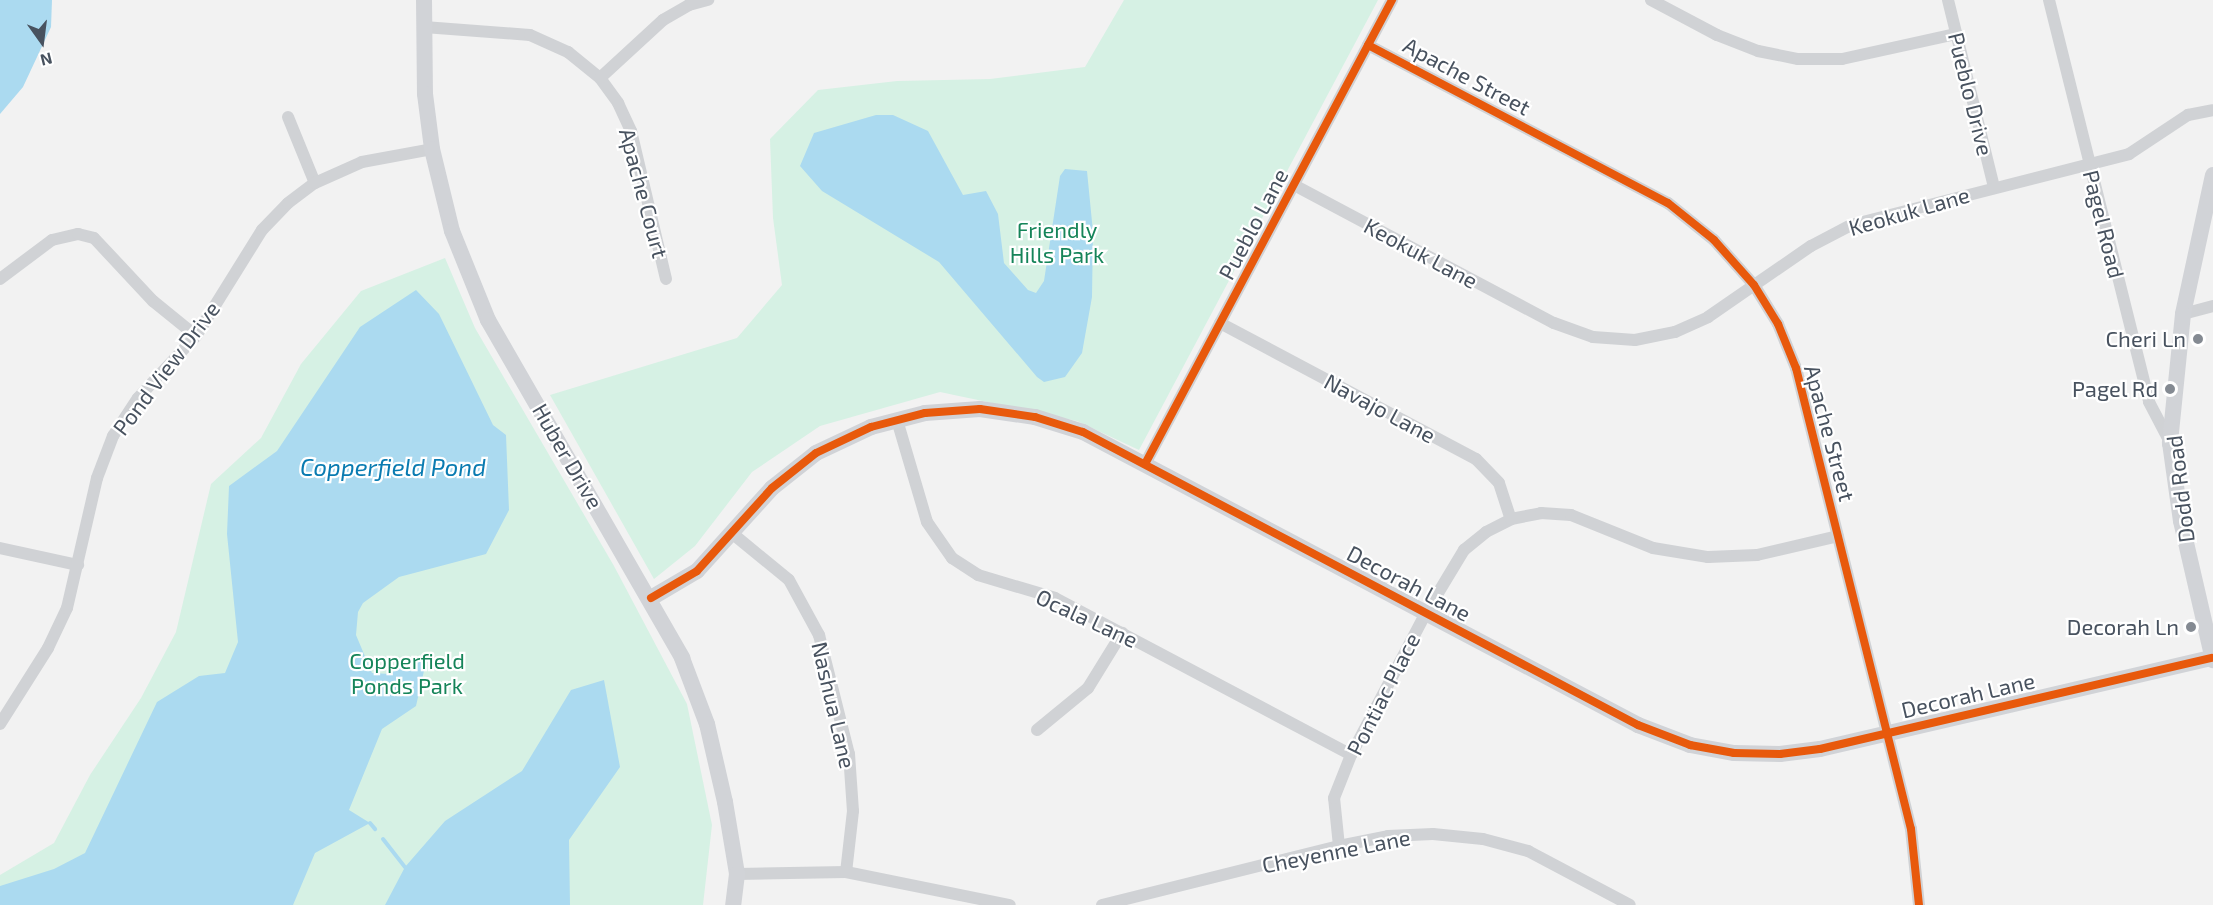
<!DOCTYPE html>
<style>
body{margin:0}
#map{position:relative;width:2213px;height:905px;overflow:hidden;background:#f2f2f2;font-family:"Exo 2",sans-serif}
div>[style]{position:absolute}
.green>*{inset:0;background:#d6f1e4}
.water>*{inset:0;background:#abdaf0}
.stream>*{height:4px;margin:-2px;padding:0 2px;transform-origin:2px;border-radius:2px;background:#abdaf0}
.street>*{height:12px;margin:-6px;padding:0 6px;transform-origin:6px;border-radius:6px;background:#d0d2d5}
.secondary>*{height:16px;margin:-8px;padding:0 8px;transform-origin:8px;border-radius:8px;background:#d1d3d7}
.cycleway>*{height:8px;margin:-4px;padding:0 4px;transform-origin:4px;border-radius:4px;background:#e8590c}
.dots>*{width:16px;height:16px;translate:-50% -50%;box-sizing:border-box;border:3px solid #fff;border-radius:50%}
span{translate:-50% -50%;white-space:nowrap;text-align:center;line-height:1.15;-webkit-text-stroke:4.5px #fff;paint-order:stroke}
.street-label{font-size:22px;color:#48525f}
.park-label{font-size:22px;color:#158459}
.poi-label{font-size:22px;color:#48525f}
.right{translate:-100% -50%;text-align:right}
.water-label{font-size:24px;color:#097bb1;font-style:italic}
.north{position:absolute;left:12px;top:12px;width:60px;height:60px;-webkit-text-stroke:4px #fff;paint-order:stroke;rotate:166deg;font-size:16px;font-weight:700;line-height:24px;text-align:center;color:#48525f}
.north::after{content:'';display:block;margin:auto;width:21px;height:27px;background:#48525f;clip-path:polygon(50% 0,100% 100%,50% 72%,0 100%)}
</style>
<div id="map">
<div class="green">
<div style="clip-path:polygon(1124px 0,1378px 0,1139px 450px,1077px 421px,940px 392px,820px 426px,752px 472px,695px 546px,654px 579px,550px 395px,737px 338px,782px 285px,773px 218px,770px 139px,818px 90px,897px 81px,990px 79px,1085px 67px)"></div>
<div style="clip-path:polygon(445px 258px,475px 328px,614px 566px,687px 704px,712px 825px,703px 905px,0 905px,0 875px,54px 843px,90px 775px,141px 698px,176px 632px,211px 484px,261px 438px,301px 364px,361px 291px)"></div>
</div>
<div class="water">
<div style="clip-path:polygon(0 0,52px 0,51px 27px,23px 87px,0 114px)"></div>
<div style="clip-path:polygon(876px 115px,893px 115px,928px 131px,963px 195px,986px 191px,998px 214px,1004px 263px,1028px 290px,1036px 293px,1044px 281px,1060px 176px,1065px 169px,1087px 171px,1093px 232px,1092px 297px,1082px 353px,1065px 377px,1044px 382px,1037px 377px,939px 262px,822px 191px,800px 166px,814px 133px)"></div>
<div style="clip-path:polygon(416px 290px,439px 314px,493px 425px,506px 435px,509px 510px,486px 554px,399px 577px,363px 603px,358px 612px,356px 635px,372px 673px,390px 674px,408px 660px,419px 657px,426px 662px,416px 706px,382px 729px,349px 810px,370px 823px,315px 853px,293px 905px,0 905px,0 886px,54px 869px,85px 853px,157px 702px,199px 676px,225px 673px,238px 642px,227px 534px,229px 486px,277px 451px,360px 327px)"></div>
<div style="clip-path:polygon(604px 680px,620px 767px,569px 840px,570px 905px,385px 905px,405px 867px,445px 821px,522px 771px,571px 690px)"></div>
</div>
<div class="stream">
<div style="left:370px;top:823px;width:8px;rotate:50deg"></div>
<div style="left:383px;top:839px;width:36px;rotate:52deg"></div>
</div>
<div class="street">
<div style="left:1651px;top:0;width:75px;rotate:27.9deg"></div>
<div style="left:1717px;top:35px;width:44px;rotate:21.3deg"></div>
<div style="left:1758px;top:51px;width:41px;rotate:11.3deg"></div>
<div style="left:1798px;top:59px;width:44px"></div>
<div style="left:1842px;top:59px;width:117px;rotate:-12.4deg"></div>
<div style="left:1948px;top:0;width:193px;rotate:76.2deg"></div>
<div style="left:2049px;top:0;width:414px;rotate:76deg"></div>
<div style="left:2149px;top:402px;width:45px;rotate:62.3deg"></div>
<div style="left:424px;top:27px;width:106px;rotate:4.3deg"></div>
<div style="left:530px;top:35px;width:42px;rotate:24.1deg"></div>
<div style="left:568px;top:52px;width:41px;rotate:39.1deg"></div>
<div style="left:600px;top:78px;width:31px;rotate:54deg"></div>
<div style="left:618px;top:103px;width:31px;rotate:65deg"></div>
<div style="left:631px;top:131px;width:152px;rotate:76.7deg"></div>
<div style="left:1368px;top:45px;width:339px;rotate:27.8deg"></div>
<div style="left:1668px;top:203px;width:59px;rotate:38.8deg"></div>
<div style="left:1714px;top:240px;width:60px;rotate:48.4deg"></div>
<div style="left:1754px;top:285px;width:46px;rotate:58.4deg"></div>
<div style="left:1778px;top:324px;width:48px;rotate:67.8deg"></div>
<div style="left:1796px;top:368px;width:475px;rotate:76deg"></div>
<div style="left:1911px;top:829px;width:76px;rotate:84deg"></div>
<div style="left:600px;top:78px;width:86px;rotate:-42.6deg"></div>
<div style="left:663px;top:20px;width:30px;rotate:-30deg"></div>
<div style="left:689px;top:5px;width:20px;rotate:-15deg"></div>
<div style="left:288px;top:117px;width:71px;rotate:67.8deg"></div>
<div style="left:1294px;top:185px;width:294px;rotate:28deg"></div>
<div style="left:1554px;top:323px;width:41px;rotate:19.7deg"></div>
<div style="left:1593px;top:337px;width:42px;rotate:4.1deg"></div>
<div style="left:1635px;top:340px;width:41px;rotate:-11.3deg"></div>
<div style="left:1675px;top:332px;width:36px;rotate:-24deg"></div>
<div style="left:1708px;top:317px;width:125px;rotate:-34.6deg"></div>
<div style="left:1811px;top:246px;width:45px;rotate:-27.7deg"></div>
<div style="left:1851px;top:225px;width:287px;rotate:-14.3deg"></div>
<div style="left:2129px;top:154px;width:71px;rotate:-33.5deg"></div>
<div style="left:2188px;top:115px;width:25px;rotate:-11deg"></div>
<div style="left:0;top:279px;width:65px;rotate:-36.9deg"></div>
<div style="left:52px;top:240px;width:27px;rotate:-13deg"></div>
<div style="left:78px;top:234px;width:16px;rotate:14deg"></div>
<div style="left:94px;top:238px;width:86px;rotate:46.9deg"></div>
<div style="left:153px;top:301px;width:55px;rotate:39.1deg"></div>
<div style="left:2183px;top:314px;width:31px;rotate:-15deg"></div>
<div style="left:1220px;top:323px;width:290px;rotate:28deg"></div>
<div style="left:1476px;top:459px;width:33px;rotate:46deg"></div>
<div style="left:1499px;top:483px;width:38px;rotate:72deg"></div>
<div style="left:897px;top:420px;width:106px;rotate:73.6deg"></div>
<div style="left:927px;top:522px;width:44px;rotate:55.2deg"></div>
<div style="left:952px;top:558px;width:31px;rotate:33deg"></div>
<div style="left:978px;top:575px;width:80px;rotate:16.6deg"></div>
<div style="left:1055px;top:598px;width:335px;rotate:27.9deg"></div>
<div style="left:1145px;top:464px;width:526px;rotate:-61.97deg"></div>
<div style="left:733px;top:534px;width:72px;rotate:39.4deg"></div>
<div style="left:789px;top:580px;width:63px;rotate:61.4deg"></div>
<div style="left:819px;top:635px;width:123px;rotate:75.9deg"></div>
<div style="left:849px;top:754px;width:57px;rotate:86deg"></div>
<div style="left:853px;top:811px;width:61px;rotate:96.5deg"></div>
<div style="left:0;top:548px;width:80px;rotate:12.3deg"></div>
<div style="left:0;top:724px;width:90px;rotate:-57.7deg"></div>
<div style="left:48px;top:648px;width:44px;rotate:-64.6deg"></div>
<div style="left:67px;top:608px;width:133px;rotate:-77deg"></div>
<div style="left:97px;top:478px;width:45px;rotate:-69.1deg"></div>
<div style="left:113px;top:436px;width:45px;rotate:-56.7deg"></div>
<div style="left:138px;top:398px;width:85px;rotate:-46.9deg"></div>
<div style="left:196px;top:336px;width:125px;rotate:-58.1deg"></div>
<div style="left:262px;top:230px;width:37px;rotate:-46deg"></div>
<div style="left:288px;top:203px;width:34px;rotate:-37deg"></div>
<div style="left:315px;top:183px;width:51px;rotate:-24.1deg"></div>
<div style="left:362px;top:162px;width:71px;rotate:-10.5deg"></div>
<div style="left:1037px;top:730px;width:66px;rotate:-39.5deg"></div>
<div style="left:1088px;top:688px;width:65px;rotate:-58.3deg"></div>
<div style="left:1339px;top:846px;width:48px;rotate:-95.9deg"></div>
<div style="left:1334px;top:798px;width:46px;rotate:-68.4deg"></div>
<div style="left:1351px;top:755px;width:161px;rotate:-62.2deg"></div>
<div style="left:1426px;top:613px;width:74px;rotate:-58.9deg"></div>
<div style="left:1464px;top:550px;width:28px;rotate:-39deg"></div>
<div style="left:1486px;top:532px;width:28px;rotate:-27deg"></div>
<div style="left:1511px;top:519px;width:31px;rotate:-11deg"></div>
<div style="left:1541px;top:513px;width:30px;rotate:4deg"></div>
<div style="left:1571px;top:515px;width:88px;rotate:21.9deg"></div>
<div style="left:1653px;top:548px;width:56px;rotate:9.3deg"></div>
<div style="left:1708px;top:557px;width:49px;rotate:-2.3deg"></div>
<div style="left:1757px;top:555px;width:83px;rotate:-13.2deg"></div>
<div style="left:737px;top:874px;width:109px;rotate:-1.1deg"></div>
<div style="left:846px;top:872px;width:167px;rotate:11.4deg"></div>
<div style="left:1102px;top:905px;width:244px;rotate:-14deg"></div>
<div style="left:1339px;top:846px;width:50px;rotate:-11.5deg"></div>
<div style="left:1388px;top:836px;width:45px;rotate:-2.5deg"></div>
<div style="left:1433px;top:834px;width:50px;rotate:5.7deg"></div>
<div style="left:1483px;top:839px;width:47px;rotate:14.9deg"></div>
<div style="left:1528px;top:851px;width:115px;rotate:27.9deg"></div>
</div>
<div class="secondary">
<div style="left:424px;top:0;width:94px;rotate:89.4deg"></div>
<div style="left:425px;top:94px;width:55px;rotate:82.7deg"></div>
<div style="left:432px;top:149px;width:84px;rotate:76.3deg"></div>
<div style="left:452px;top:231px;width:96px;rotate:68deg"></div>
<div style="left:488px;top:320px;width:390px;rotate:60.1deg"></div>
<div style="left:682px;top:658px;width:71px;rotate:69.3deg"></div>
<div style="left:707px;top:724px;width:80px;rotate:77deg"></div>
<div style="left:725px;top:802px;width:73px;rotate:80.5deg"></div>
<div style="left:737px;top:874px;width:31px;rotate:97deg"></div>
<div style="left:2213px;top:175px;width:142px;rotate:102.2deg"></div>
<div style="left:2183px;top:314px;width:130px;rotate:95.8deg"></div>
<div style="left:2170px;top:443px;width:79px;rotate:82deg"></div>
<div style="left:2181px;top:521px;width:143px;rotate:77deg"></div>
<div style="left:651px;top:598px;width:53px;rotate:-30.4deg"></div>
<div style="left:697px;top:571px;width:112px;rotate:-47.9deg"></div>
<div style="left:772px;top:488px;width:56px;rotate:-38.5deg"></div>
<div style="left:816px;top:453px;width:61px;rotate:-25.3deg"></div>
<div style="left:871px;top:427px;width:56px;rotate:-14.5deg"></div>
<div style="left:925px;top:413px;width:55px;rotate:-4.2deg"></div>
<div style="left:980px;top:409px;width:56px;rotate:8.3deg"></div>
<div style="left:1035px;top:417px;width:50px;rotate:17.4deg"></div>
<div style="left:1083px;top:432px;width:628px;rotate:27.83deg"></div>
<div style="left:1638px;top:725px;width:56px;rotate:21deg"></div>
<div style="left:1690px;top:745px;width:45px;rotate:10.3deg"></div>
<div style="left:1734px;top:753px;width:46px;rotate:1.2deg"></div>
<div style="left:1780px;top:754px;width:40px;rotate:-7.1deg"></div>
<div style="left:1820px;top:749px;width:402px;rotate:-13.1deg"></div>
</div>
<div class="cycleway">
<div style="left:1368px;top:45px;width:339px;rotate:27.8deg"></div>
<div style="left:1668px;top:203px;width:59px;rotate:38.8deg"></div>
<div style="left:1714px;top:240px;width:60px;rotate:48.4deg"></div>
<div style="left:1754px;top:285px;width:46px;rotate:58.4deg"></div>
<div style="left:1778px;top:324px;width:48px;rotate:67.8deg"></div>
<div style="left:1796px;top:368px;width:475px;rotate:76deg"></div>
<div style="left:1911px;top:829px;width:76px;rotate:84deg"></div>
<div style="left:1145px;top:464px;width:526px;rotate:-61.97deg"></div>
<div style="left:651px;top:598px;width:53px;rotate:-30.4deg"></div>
<div style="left:697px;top:571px;width:112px;rotate:-47.9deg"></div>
<div style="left:772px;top:488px;width:56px;rotate:-38.5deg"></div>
<div style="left:816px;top:453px;width:61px;rotate:-25.3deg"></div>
<div style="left:871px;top:427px;width:56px;rotate:-14.5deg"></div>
<div style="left:925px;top:413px;width:55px;rotate:-4.2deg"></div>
<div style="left:980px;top:409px;width:56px;rotate:8.3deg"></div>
<div style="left:1035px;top:417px;width:50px;rotate:17.4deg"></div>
<div style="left:1083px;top:432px;width:628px;rotate:27.83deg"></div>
<div style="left:1638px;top:725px;width:56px;rotate:21deg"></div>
<div style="left:1690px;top:745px;width:45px;rotate:10.3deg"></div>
<div style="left:1734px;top:753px;width:46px;rotate:1.2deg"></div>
<div style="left:1780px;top:754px;width:40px;rotate:-7.1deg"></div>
<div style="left:1820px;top:749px;width:402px;rotate:-13.1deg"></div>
</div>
<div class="dots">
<div style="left:2198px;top:339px;background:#848a92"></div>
<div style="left:2170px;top:389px;background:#848a92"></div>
<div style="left:2191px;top:627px;background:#848a92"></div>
</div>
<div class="street-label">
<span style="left:1467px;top:76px;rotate:28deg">Apache Street</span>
<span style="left:1971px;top:94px;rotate:76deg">Pueblo Drive</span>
<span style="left:644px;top:193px;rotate:75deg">Apache Court</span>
<span style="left:1909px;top:211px;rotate:-16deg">Keokuk Lane</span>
<span style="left:1253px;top:224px;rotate:-62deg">Pueblo Lane</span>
<span style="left:2104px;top:224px;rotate:76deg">Pagel Road</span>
<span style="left:1421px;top:253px;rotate:28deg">Keokuk Lane</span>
<span style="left:166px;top:368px;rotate:-53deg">Pond View Drive</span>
<span style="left:1380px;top:408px;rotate:28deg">Navajo Lane</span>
<span style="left:1830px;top:433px;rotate:75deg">Apache Street</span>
<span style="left:568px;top:456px;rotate:60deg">Huber Drive</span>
<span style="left:2180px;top:489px;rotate:-97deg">Dodd Road</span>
<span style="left:1409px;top:583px;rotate:28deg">Decorah Lane</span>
<span style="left:1087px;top:618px;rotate:25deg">Ocala Lane</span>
<span style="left:1383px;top:694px;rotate:-63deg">Pontiac Place</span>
<span style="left:1968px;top:695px;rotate:-13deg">Decorah Lane</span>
<span style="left:834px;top:705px;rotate:77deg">Nashua Lane</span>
<span style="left:1336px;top:851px;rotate:-11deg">Cheyenne Lane</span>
</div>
<div class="park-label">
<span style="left:1057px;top:242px">Friendly<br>Hills Park</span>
<span style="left:407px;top:673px">Copperfield<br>Ponds Park</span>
</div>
<div class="poi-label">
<span class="right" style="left:2186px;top:339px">Cheri Ln</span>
<span class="right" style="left:2158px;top:389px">Pagel Rd</span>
<span class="right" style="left:2179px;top:627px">Decorah Ln</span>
</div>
<div class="water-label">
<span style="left:393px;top:467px">Copperfield Pond</span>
</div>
<div class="north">N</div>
</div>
